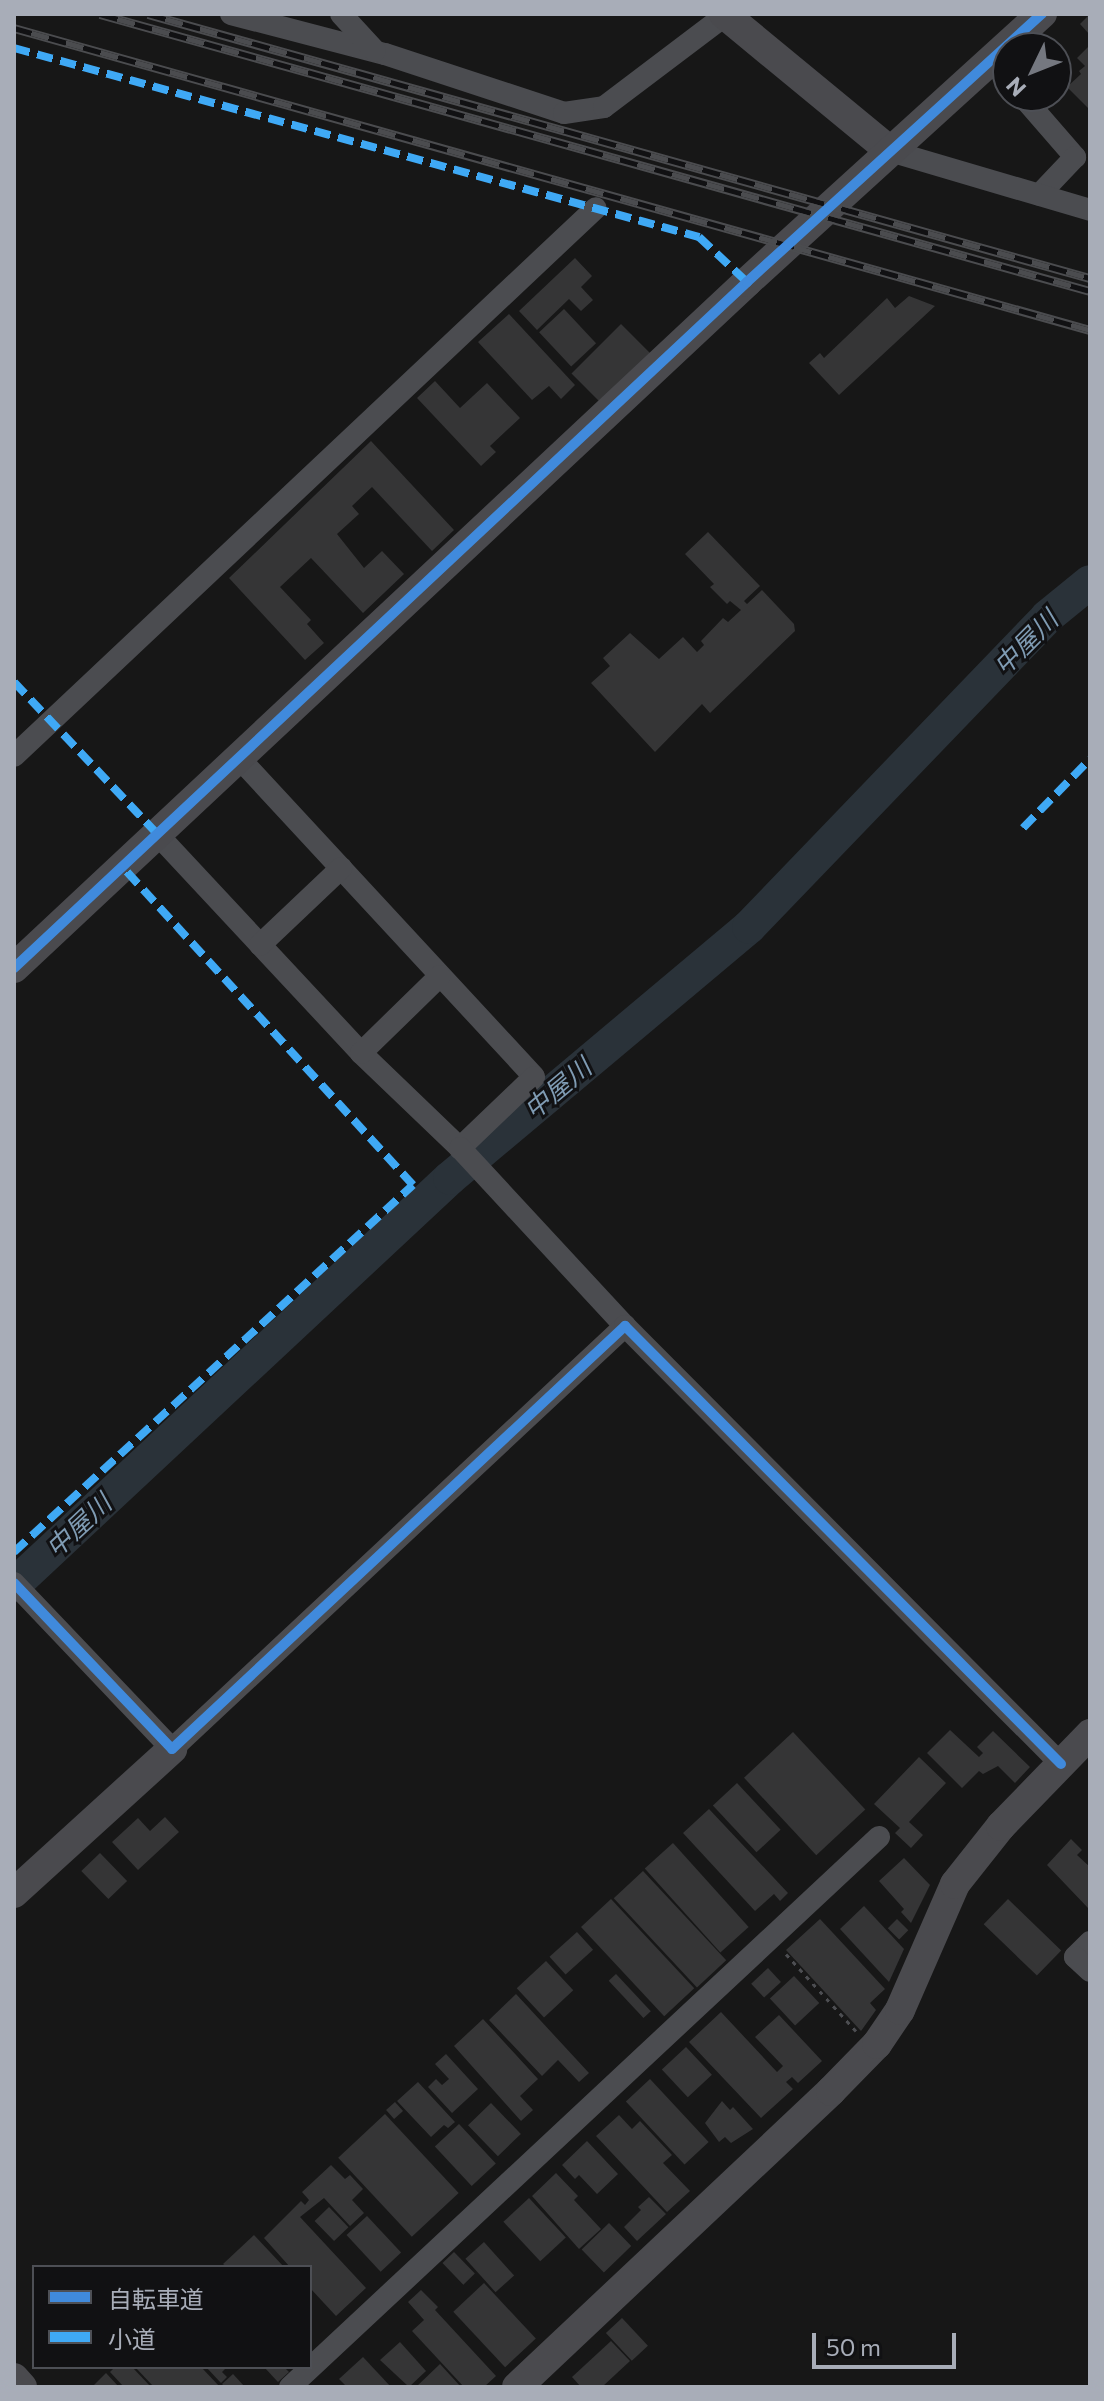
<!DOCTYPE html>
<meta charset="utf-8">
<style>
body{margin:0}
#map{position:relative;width:1104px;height:2401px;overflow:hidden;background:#171717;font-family:Commissioner,"Noto Sans JP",sans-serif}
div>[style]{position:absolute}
.river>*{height:34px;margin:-17px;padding:0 17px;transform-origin:17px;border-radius:17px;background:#2a3239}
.building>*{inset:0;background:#353536;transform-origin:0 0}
.path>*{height:3px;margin-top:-1.5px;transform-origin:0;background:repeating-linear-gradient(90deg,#4d4e52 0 4px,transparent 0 10px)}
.street>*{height:22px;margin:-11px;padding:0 11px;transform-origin:11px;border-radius:11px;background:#4b4c50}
.secondary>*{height:30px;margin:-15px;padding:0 15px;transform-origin:15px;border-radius:15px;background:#4a4a4e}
.rail>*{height:9px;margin-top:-4.5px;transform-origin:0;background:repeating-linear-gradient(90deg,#111113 0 18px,#4b4c4f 0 36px);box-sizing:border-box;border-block:2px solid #4b4c4f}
.quiet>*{height:8px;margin-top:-4px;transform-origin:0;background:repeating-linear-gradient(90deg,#3fa9f5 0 16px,transparent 0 24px)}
.cycleway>*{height:10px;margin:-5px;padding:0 5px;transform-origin:5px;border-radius:5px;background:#408adc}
span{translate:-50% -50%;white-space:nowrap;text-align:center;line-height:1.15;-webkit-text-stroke:6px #111113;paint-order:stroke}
.water-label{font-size:26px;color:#7f9bb3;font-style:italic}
.frame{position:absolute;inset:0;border:16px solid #a8adb8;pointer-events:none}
.legend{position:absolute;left:32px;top:2265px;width:280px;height:104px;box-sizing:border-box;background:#111113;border:2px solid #4d4f55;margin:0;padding:10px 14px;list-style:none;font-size:24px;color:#a8adb8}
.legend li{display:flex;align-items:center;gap:16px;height:40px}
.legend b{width:40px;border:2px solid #4d4f55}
.north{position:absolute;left:992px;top:32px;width:80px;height:80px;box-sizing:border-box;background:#111113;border:2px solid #4d4f55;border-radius:50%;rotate:227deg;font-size:22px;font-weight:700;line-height:32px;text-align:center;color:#a8adb8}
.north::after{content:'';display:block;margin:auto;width:28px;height:36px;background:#757880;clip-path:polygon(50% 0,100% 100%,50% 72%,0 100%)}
.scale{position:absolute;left:812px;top:2333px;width:144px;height:36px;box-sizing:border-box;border:4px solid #a8adb8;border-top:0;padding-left:10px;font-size:24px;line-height:28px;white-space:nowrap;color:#a8adb8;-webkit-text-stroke:6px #111113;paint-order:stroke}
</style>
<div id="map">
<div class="river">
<div style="left:14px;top:1585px;width:596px;rotate:-43.03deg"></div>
<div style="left:450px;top:1178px;width:390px;rotate:-40deg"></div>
<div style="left:749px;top:927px;width:430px;rotate:-46.1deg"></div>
<div style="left:1047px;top:617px;width:55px;rotate:-39.1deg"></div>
</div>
<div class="building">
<div style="clip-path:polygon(1090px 14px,1090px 35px,1080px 24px)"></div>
<div style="clip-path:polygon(1090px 45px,1090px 110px,1067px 87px,1081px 74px,1079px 71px,1085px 66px,1077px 58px)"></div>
<div style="clip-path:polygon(575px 258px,592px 276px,581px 287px,593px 300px,581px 311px,569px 299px,537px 330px,519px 311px)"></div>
<div style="clip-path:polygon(909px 296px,935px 306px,839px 395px,809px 363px,820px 353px,824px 358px,887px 298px,895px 308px)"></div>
<div style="left:564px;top:309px;width:47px;height:34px;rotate:47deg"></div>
<div style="clip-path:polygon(509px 314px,575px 385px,561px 399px,549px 386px,532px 400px,478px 342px)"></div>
<div style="left:621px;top:324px;width:42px;height:70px;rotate:45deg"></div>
<div style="clip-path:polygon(435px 381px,460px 408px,487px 383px,520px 418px,490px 446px,496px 452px,481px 466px,417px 398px)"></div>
<div style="clip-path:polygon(371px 441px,454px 530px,432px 551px,372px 487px,352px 506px,359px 514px,337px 534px,364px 568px,382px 551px,404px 574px,363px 613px,311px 558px,280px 587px,311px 620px,307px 624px,324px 643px,305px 660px,229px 578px)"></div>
<div style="clip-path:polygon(708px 532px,760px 586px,744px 601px,747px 604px,762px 590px,794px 624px,795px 631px,710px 713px,702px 704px,655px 752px,591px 683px,610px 666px,603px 658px,630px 633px,659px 659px,683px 637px,697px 652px,704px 645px,701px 641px,723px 618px,728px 622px,741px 610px,730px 601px,727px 604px,710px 587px,714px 584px,685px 554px)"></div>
<div style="clip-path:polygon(950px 1730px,979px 1757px,983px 1753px,977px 1747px,993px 1731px,1030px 1767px,1015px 1783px,998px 1766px,983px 1774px,979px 1771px,962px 1788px,927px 1753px)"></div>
<div style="left:793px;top:1732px;width:106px;height:67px;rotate:47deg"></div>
<div style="clip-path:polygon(919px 1757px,946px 1783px,909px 1822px,923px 1835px,911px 1848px,895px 1833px,900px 1828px,874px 1804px)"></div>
<div style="left:737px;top:1783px;width:64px;height:33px;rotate:47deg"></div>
<div style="clip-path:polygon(709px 1809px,788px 1893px,780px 1901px,774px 1894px,755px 1911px,683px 1833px)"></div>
<div style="clip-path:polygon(165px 1817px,179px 1832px,138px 1870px,112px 1842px,138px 1818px,150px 1831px)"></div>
<div style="clip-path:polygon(1071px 1839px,1082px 1850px,1077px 1855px,1090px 1867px,1088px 1908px,1047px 1865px)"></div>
<div style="left:673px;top:1843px;width:113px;height:38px;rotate:48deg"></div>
<div style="left:100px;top:1853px;width:39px;height:26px;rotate:46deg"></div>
<div style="clip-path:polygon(904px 1858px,930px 1885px,911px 1923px,901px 1912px,904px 1909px,879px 1881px)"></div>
<div style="left:643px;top:1871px;width:122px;height:40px;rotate:47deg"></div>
<div style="left:611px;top:1899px;width:122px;height:41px;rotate:47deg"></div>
<div style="left:1008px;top:1899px;width:74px;height:35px;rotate:44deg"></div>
<div style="clip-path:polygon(864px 1906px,904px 1949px,889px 1982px,840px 1929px)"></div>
<div style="clip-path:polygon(820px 1919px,885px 1989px,870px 2003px,876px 2010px,861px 2031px,786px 1950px)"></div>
<div style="left:897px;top:1919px;width:16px;height:13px;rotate:45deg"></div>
<div style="left:577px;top:1932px;width:24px;height:37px;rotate:48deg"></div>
<div style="left:546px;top:1961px;width:40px;height:40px;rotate:47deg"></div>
<div style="left:768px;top:1968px;width:19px;height:23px;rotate:47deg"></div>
<div style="left:616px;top:1974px;width:51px;height:10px;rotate:47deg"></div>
<div style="left:794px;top:1976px;width:37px;height:33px;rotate:47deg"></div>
<div style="clip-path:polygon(516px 1994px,589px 2073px,579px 2082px,558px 2060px,542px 2076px,489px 2020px)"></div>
<div style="clip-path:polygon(721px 2012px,777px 2072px,783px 2066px,755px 2037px,779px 2015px,822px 2061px,798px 2083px,792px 2077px,786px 2082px,793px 2089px,761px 2118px,689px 2042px)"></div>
<div style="clip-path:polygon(483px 2019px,538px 2079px,520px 2096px,533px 2110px,521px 2121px,454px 2046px)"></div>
<div style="left:686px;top:2047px;width:38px;height:33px;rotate:47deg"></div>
<div style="clip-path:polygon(446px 2054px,478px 2089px,452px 2113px,428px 2087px,436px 2079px,442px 2085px,449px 2079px,435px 2064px)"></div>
<div style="left:650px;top:2079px;width:86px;height:33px;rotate:47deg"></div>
<div style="clip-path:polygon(418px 2082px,455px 2122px,448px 2128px,444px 2125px,431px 2137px,397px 2101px)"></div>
<div style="clip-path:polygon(722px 2101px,730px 2110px,733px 2107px,753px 2129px,731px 2143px,725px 2137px,719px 2142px,705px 2123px)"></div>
<div style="left:395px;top:2102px;width:12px;height:12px;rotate:48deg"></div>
<div style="left:491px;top:2103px;width:43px;height:32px;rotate:46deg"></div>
<div style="left:385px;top:2114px;width:108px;height:64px;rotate:47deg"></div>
<div style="clip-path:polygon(619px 2115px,632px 2129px,640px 2121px,672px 2155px,663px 2163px,690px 2191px,667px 2212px,596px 2136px)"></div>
<div style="left:459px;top:2124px;width:54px;height:33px;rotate:47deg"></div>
<div style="clip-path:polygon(587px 2141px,618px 2174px,597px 2194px,579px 2175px,575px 2179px,562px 2165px)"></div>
<div style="clip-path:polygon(331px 2165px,345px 2179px,350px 2175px,363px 2189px,352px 2200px,364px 2213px,350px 2226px,324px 2198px,300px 2217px,366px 2288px,336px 2316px,310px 2288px,310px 2267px,290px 2267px,264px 2238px,301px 2201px,305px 2205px,309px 2200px,302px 2192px)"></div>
<div style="clip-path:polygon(556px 2173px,578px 2196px,574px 2200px,601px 2229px,579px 2249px,532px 2196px)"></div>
<div style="clip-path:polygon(649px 2197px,666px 2214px,637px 2241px,624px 2227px,641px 2210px,638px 2207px)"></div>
<div style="left:529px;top:2198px;width:54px;height:35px;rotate:47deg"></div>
<div style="left:329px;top:2207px;width:28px;height:20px;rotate:46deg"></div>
<div style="left:367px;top:2216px;width:50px;height:28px;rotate:47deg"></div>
<div style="left:609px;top:2223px;width:32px;height:38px;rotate:46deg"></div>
<div style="clip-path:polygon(254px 2235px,284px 2267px,227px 2267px,223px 2264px)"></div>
<div style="left:484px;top:2242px;width:45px;height:25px;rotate:48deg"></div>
<div style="left:454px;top:2252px;width:30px;height:16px;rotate:46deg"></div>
<div style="left:484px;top:2283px;width:76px;height:42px;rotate:47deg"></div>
<div style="clip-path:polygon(421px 2290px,438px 2307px,435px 2310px,496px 2376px,484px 2387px,464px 2387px,412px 2331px,424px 2320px,408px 2302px)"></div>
<div style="left:622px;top:2318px;width:38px;height:22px;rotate:47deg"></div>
<div style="clip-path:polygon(611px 2341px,630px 2361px,602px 2387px,581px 2387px,572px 2377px)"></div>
<div style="clip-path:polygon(400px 2342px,426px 2371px,409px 2387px,380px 2360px)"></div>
<div style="clip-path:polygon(363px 2357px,391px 2387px,347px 2387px,339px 2379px)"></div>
<div style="clip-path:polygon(440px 2364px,461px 2387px,416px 2387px)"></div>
<div style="clip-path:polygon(115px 2367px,132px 2367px,151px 2387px,124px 2387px,110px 2372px)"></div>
<div style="clip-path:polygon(135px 2367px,201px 2367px,220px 2387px,154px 2387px)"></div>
<div style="clip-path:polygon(206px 2367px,227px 2367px,222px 2372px,227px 2377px,221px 2383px)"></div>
<div style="clip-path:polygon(264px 2367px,284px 2367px,289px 2372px,278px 2382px)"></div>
<div style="clip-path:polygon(106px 2373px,119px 2387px,92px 2387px)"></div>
<div style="clip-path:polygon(233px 2374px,245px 2387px,225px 2387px,222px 2384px)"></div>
</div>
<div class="path">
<div style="left:786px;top:1954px;width:104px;rotate:47.7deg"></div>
</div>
<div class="street">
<div style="left:231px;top:14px;width:159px;rotate:14.6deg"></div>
<div style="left:385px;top:54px;width:188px;rotate:18.2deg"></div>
<div style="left:564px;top:113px;width:40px;rotate:-8.5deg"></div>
<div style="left:604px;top:107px;width:154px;rotate:-37.1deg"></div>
<div style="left:341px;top:14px;width:50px;rotate:47.4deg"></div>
<div style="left:991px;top:61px;width:25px;rotate:48deg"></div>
<div style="left:1022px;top:96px;width:81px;rotate:49deg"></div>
<div style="left:1075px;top:157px;width:52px;rotate:133.5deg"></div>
<div style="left:890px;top:151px;width:209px;rotate:16.4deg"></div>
<div style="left:14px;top:756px;width:799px;rotate:-43.28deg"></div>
<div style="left:239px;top:758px;width:434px;rotate:47.2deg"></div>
<div style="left:534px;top:1077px;width:103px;rotate:136.2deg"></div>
<div style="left:157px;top:834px;width:299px;rotate:47deg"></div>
<div style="left:361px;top:1053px;width:137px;rotate:43.8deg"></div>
<div style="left:460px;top:1148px;width:243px;rotate:47.2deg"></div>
<div style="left:260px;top:945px;width:112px;rotate:-43.5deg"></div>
<div style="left:361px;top:1053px;width:110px;rotate:-44.3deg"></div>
<div style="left:14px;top:1583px;width:229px;rotate:46.4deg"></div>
<div style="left:172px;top:1749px;width:620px;rotate:-43.04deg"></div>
<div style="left:625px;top:1326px;width:618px;rotate:45.13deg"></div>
<div style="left:1090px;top:1942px;width:21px;rotate:135deg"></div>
<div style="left:1075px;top:1957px;width:21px;rotate:43deg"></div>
<div style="left:290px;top:2387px;width:806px;rotate:-43.04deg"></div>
</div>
<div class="secondary">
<div style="left:724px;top:14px;width:215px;rotate:39.5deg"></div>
<div style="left:14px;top:968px;width:1004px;rotate:-43.1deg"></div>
<div style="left:747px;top:282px;width:399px;rotate:-42.3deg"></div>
<div style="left:14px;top:1893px;width:214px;rotate:-42.3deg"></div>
<div style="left:14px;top:2378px;width:12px;rotate:48deg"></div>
<div style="left:517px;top:2387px;width:432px;rotate:-43.3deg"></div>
<div style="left:831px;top:2091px;width:66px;rotate:-45.6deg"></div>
<div style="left:877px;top:2044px;width:41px;rotate:-55.9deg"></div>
<div style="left:900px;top:2010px;width:137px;rotate:-66.4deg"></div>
<div style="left:955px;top:1884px;width:74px;rotate:-51.6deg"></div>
<div style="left:1001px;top:1826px;width:128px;rotate:-45.9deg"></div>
</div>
<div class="rail">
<div style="left:100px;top:14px;width:1028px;rotate:15.63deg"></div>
<div style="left:148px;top:14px;width:978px;rotate:15.66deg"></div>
<div style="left:14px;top:28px;width:1118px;rotate:15.68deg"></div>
</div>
<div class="quiet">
<div style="left:14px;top:48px;width:711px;rotate:15.42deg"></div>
<div style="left:699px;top:237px;width:66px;rotate:43.2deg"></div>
<div style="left:14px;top:682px;width:209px;rotate:46.7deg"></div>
<div style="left:1023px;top:828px;width:96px;rotate:-45.8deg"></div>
<div style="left:14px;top:1552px;width:542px;rotate:-42.61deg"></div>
<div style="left:413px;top:1185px;width:430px;rotate:-132.4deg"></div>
</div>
<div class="cycleway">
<div style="left:14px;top:968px;width:1004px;rotate:-43.1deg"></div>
<div style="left:747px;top:282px;width:399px;rotate:-42.3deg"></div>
<div style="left:14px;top:1583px;width:229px;rotate:46.4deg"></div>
<div style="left:172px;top:1749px;width:620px;rotate:-43.04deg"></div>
<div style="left:625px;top:1326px;width:618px;rotate:45.13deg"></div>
</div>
<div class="water-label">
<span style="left:1025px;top:642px;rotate:-45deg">中屋川</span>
<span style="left:557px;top:1088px;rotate:-40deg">中屋川</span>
<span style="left:78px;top:1525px;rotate:-43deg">中屋川</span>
</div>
<div class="frame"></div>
<ul class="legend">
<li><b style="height:10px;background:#408adc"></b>自転車道</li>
<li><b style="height:10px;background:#3fa9f5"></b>小道</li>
</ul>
<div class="north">N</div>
<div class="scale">50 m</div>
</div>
